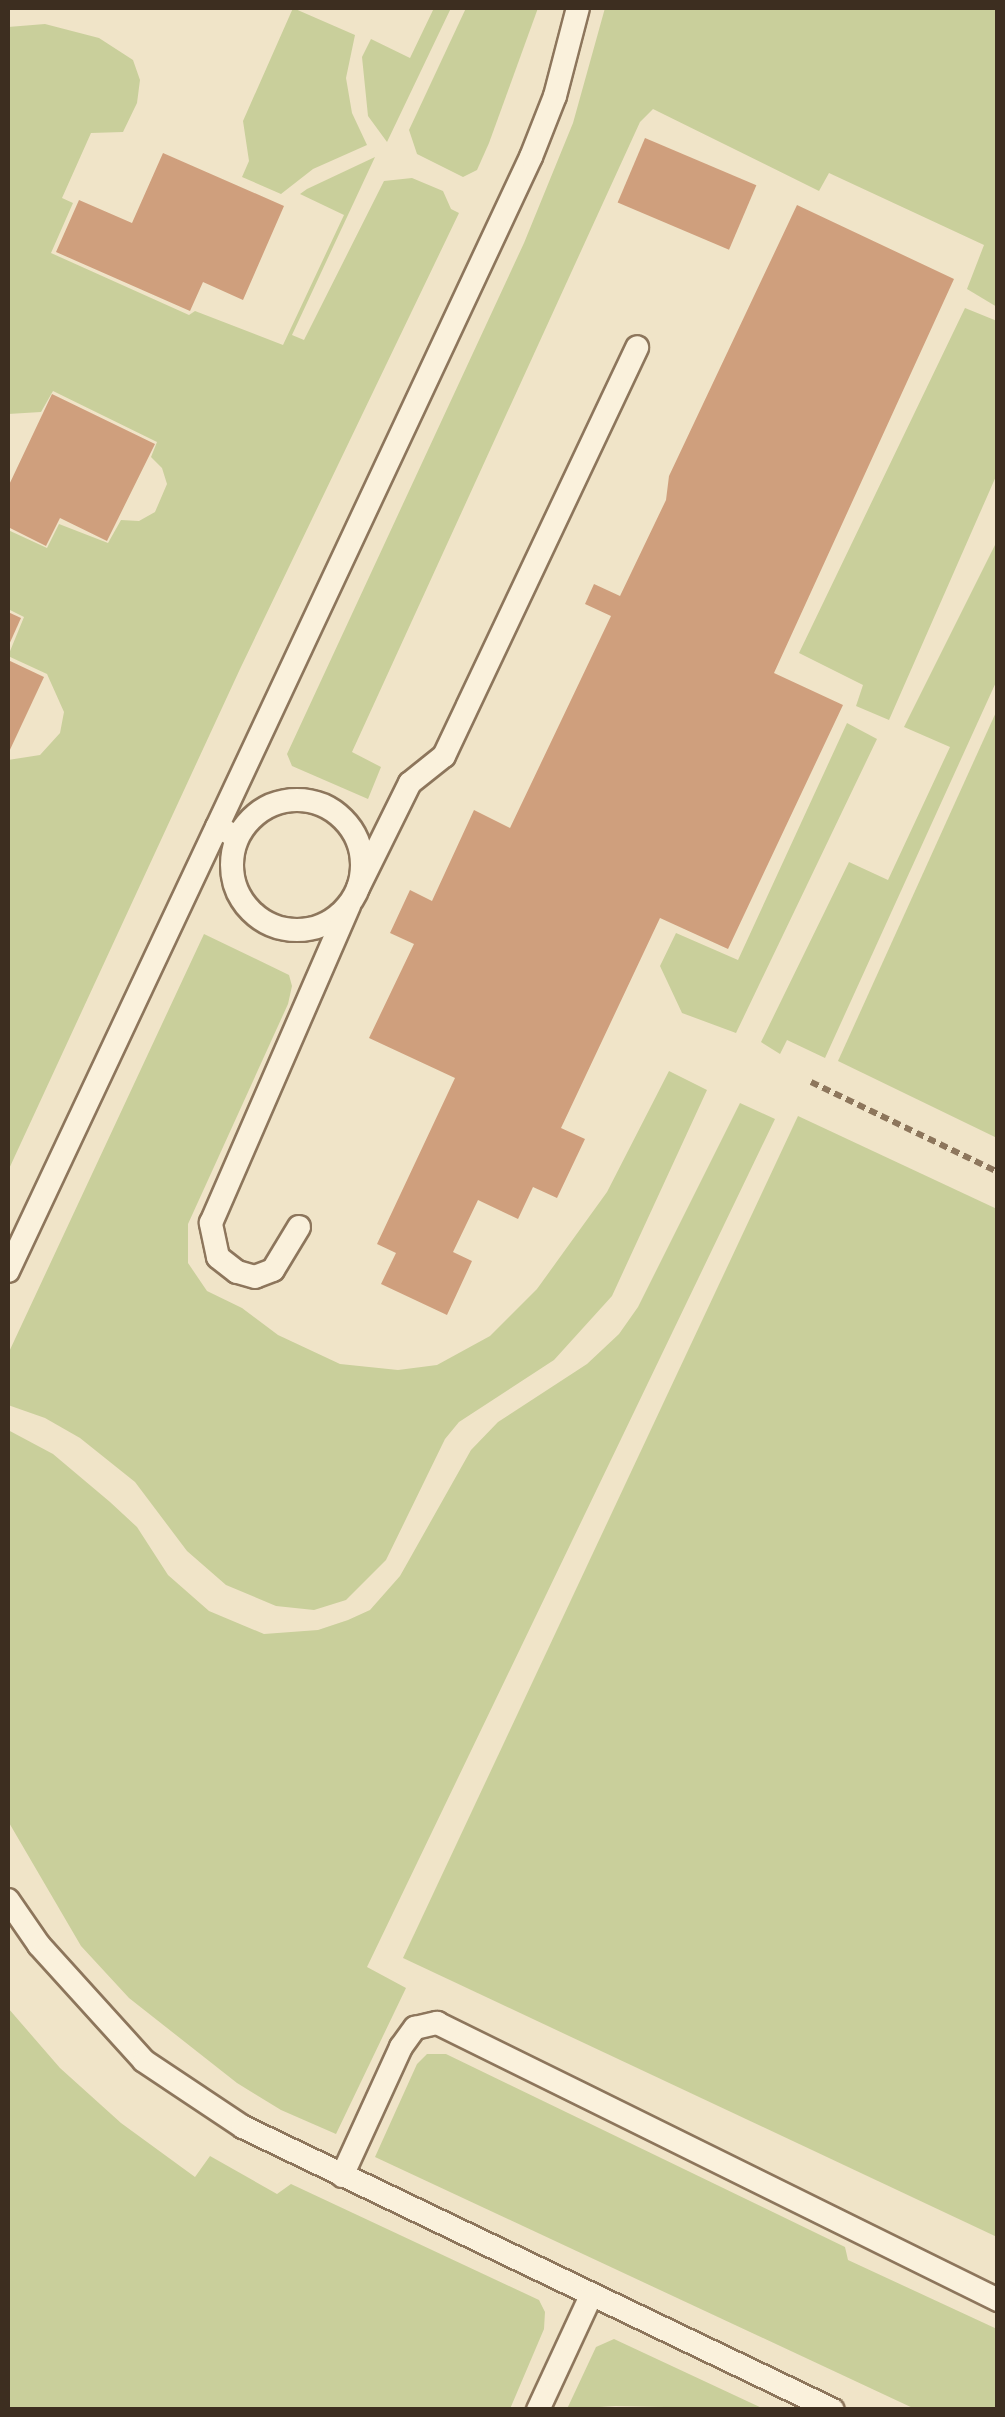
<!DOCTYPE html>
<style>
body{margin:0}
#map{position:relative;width:1005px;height:2417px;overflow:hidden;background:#f0e4c8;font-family:Merriweather,serif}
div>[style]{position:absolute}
.green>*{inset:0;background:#c9cf9b}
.building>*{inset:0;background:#cf9f7d;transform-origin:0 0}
.path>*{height:6px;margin-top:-3px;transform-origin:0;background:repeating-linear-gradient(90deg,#8d765c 0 8px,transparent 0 13px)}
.roads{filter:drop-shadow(2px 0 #8d765c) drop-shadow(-2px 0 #8d765c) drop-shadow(0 2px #8d765c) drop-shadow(0 -2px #8d765c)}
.service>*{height:22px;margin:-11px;padding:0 11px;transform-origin:11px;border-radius:11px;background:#faf1dc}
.service>.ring{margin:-11px;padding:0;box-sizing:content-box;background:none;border:22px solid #faf1dc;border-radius:50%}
span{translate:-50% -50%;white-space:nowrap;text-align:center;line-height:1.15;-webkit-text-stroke:8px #f7eed8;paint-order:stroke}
.frame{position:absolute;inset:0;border:10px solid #3d2e20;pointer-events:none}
</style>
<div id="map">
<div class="green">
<div style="clip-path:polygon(293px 8px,355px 35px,346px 78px,352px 113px,367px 145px,313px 169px,281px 194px,242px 177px,249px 161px,243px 121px)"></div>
<div style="clip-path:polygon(434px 8px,451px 8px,387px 142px,368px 116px,362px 57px,371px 39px,410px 58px)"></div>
<div style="clip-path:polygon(466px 8px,538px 8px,489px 143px,477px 170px,463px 177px,417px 154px,409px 130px)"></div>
<div style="clip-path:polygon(605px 8px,997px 8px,997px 307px,967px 289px,984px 245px,829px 173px,819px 191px,653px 109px,640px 122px,352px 752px,381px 767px,368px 799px,292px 766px,287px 754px,524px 243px,573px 123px)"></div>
<div style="clip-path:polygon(45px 24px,99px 38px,133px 60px,140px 80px,137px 103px,123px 132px,91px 133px,62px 198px,73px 203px,51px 253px,189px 315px,195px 311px,283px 345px,344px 215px,300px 194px,307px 189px,375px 157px,292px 335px,304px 340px,384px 181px,412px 178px,443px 191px,451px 209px,459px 213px,240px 669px,8px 1171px,8px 760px,40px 755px,60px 733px,64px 712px,47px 674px,8px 656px,24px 617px,8px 609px,8px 530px,47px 548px,59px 524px,108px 543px,121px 520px,139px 521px,155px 512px,167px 484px,162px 468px,151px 457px,157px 442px,53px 391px,41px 412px,8px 414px,8px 27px)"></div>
<div style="clip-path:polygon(965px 308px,997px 321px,997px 474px,889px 720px,856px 706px,863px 685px,799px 653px)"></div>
<div style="clip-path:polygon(997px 541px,997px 680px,825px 1058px,787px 1040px,780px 1054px,761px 1042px,849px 862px,888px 880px,950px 747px,904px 727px)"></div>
<div style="clip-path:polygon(997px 710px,997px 1138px,838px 1061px)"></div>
<div style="clip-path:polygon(847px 723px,877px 739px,736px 1033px,682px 1013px,660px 966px,676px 933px,738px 960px)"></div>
<div style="clip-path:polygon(204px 934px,289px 975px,292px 986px,288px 1004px,188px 1224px,188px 1263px,207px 1291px,242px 1308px,278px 1335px,340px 1364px,398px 1370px,437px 1365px,490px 1336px,537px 1289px,607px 1192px,669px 1071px,707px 1090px,612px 1296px,554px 1360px,459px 1422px,445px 1439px,386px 1560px,346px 1600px,314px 1610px,276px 1606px,226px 1585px,187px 1551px,135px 1482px,80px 1438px,45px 1418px,8px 1405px,8px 1354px)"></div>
<div style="clip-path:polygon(740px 1103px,775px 1119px,367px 1967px,406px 1988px,336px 2134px,281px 2110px,237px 2083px,129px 1998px,81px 1946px,8px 1821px,8px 1430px,53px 1454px,110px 1502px,137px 1527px,168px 1575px,209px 1611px,264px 1634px,318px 1630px,348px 1620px,370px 1610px,400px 1576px,471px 1450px,498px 1422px,587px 1364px,619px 1334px,638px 1307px)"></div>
<div style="clip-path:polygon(798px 1116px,997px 1209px,997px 2237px,403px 1958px)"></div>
<div style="clip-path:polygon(8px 2008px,60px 2068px,121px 2123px,195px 2177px,210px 2156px,277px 2194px,291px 2184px,539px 2300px,545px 2312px,544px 2329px,510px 2409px,8px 2409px)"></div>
<div style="clip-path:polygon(427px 2054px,446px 2054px,845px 2247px,848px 2260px,997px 2329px,997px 2409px,915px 2409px,375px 2157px,417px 2064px)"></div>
<div style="clip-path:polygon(614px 2339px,764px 2409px,615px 2406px,567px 2409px,596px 2347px)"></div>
</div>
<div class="building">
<div style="left:645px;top:138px;width:121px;height:70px;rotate:23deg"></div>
<div style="clip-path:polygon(163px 153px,284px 206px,243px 300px,203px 282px,190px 311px,56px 252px,79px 200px,132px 223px)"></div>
<div style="clip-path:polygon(797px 205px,954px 279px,774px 673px,843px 705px,728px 949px,660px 918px,561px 1128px,585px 1139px,557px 1198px,533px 1187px,518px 1219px,478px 1200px,453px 1252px,472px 1261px,447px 1315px,381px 1284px,396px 1253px,377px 1244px,455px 1078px,369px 1038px,414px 944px,390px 933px,410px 890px,432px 901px,474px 810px,510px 828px,611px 616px,585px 604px,594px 584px,620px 596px,666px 500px,669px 476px)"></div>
<div style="clip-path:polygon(52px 394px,155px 444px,107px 541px,60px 518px,46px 546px,8px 527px,8px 487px)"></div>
<div style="clip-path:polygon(8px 612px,21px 618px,8px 647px)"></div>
<div style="clip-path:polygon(8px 660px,44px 677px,8px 754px)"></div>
</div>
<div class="path">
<div style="left:811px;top:1082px;width:208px;rotate:25.7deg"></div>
</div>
<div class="roads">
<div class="service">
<div class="ring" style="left:232px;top:800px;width:108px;height:108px"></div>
<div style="left:237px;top:837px;width:22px;rotate:-153deg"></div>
<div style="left:217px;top:827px;width:740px;rotate:-64.89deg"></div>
<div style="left:531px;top:157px;width:66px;rotate:-68.5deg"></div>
<div style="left:555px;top:96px;width:91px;rotate:-75.4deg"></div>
<div style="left:358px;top:888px;width:117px;rotate:-63.7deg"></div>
<div style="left:410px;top:783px;width:43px;rotate:-38.5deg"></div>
<div style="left:444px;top:756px;width:452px;rotate:-64.7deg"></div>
<div style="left:299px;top:1227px;width:50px;rotate:121.2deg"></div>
<div style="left:273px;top:1270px;width:19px;rotate:159deg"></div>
<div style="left:255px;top:1277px;width:19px;rotate:-164deg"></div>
<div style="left:237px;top:1272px;width:24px;rotate:-142deg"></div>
<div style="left:218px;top:1257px;width:35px;rotate:-102deg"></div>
<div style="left:211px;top:1223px;width:347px;rotate:-66.5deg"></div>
<div style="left:8px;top:1271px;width:491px;rotate:-64.8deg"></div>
<div style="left:8px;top:1900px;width:55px;rotate:55.4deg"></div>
<div style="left:39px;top:1945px;width:156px;rotate:47.8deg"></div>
<div style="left:144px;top:2061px;width:119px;rotate:33.7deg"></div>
<div style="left:243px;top:2127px;width:654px;rotate:25.63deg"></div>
<div style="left:342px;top:2176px;width:142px;rotate:-65.4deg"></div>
<div style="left:401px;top:2047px;width:24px;rotate:-54deg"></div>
<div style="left:415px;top:2028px;width:23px;rotate:-13deg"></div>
<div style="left:437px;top:2023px;width:626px;rotate:26.28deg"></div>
<div style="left:538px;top:2410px;width:126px;rotate:-65.1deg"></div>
</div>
</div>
<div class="frame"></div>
</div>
